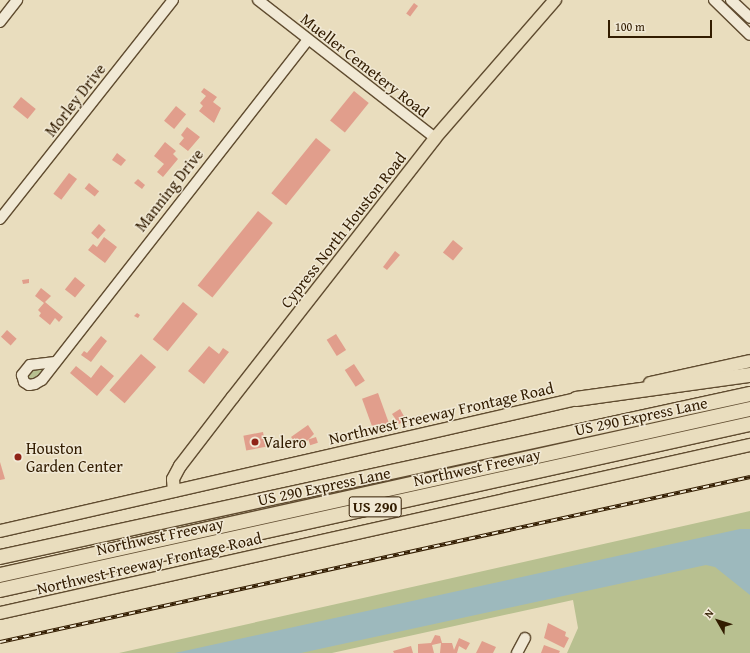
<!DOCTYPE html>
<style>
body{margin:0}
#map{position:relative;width:750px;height:653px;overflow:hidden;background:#e9ddbe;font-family:"Gentium Book Plus",serif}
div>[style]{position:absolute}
.green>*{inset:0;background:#b8c090}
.water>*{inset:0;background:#9db9bd}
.building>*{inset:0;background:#e19e8c;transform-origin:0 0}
.roads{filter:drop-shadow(1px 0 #604c30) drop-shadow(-1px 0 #604c30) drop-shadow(0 1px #604c30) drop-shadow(0 -1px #604c30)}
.minor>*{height:10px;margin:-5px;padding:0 5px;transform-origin:5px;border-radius:5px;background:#f1e9d5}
.major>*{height:12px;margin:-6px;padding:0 6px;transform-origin:6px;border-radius:6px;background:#e9ddbe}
.highway>*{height:14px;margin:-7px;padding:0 7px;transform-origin:7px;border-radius:7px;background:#e9ddbe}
.rail>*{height:3.5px;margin-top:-1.75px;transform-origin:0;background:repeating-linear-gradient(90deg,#f1e9d5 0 6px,#321c00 0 12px);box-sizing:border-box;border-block:1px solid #321c00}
.dots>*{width:11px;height:11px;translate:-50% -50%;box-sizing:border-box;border:2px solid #f1e9d5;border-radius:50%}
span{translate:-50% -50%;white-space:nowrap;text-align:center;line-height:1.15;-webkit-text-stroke:3px #f1e9d5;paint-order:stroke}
.shield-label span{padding:1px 3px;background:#f1e9d5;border:1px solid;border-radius:3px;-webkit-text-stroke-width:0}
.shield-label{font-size:15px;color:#321c00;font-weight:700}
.street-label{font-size:16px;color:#321c00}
.poi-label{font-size:16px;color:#321c00}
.left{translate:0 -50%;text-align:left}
.north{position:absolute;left:698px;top:601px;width:40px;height:40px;-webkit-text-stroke:3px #f1e9d5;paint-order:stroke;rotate:309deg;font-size:11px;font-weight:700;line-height:16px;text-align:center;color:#321c00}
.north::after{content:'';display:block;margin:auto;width:14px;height:18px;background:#321c00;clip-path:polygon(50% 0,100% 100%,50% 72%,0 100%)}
.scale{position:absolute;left:608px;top:20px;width:104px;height:18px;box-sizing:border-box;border:2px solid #321c00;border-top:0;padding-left:5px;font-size:12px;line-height:14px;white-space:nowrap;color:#321c00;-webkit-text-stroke:3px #f1e9d5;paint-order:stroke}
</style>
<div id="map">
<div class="green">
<div style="clip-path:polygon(46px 367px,34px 382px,26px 380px,27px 372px,31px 368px)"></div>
<div style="clip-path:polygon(750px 511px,750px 653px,567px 653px,578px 628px,573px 600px,332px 653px,119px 653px)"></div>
</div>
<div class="water">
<div style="clip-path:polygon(740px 529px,750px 529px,750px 595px,715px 567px,706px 565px,301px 653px,175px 653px)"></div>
</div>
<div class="building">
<div style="left:414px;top:3px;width:5px;height:13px;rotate:37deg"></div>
<div style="clip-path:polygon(204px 88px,217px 97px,213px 102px,221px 108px,214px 123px,199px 111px,203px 106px,200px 103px,206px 96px,201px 92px)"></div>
<div style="left:354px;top:91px;width:19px;height:38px;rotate:39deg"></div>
<div style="left:21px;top:97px;width:19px;height:13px;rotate:39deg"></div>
<div style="left:176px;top:106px;width:13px;height:19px;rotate:39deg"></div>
<div style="clip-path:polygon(187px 127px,200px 137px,188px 151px,179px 144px,184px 138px,181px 135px)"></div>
<div style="left:316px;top:138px;width:19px;height:71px;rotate:39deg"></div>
<div style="clip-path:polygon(165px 142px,176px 151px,173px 154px,178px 159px,163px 177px,157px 172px,164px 164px,154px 156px)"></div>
<div style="clip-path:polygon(117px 153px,126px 160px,121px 166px,112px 160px)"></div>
<div style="left:69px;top:173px;width:10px;height:26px;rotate:37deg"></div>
<div style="clip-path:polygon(138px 179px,145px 185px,142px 189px,134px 183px)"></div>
<div style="left:89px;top:183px;width:13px;height:7px;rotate:39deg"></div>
<div style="left:258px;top:211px;width:19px;height:96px;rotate:39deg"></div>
<div style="left:99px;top:224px;width:9px;height:12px;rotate:41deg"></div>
<div style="clip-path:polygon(104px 237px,117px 247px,105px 263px,88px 250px,93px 244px,97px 247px)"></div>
<div style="left:453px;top:240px;width:13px;height:16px;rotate:39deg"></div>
<div style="clip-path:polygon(395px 251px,400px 255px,387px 270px,383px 267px)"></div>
<div style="left:75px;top:277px;width:13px;height:16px;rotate:39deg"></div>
<div style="clip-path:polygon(29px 279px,29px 283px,23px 284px,22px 280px)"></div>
<div style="clip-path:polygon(41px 288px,51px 296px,45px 302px,63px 317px,59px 322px,55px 318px,50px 325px,39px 316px,41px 313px,38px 310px,44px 303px,35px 296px)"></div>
<div style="left:183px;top:302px;width:19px;height:48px;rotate:39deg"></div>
<div style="clip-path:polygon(137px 313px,140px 315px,138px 318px,134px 316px)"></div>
<div style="left:7px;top:330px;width:13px;height:9px;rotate:42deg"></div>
<div style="left:336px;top:334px;width:19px;height:11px;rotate:58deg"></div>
<div style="clip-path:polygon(101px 336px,107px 341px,91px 362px,81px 355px,84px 351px,87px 353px)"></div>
<div style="clip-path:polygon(209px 346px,219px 354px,223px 348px,229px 352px,204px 384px,188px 371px)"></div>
<div style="left:141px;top:354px;width:20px;height:48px;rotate:41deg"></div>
<div style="left:354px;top:364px;width:20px;height:11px;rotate:57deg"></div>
<div style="clip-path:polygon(101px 365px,114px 376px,97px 396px,70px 373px,76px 366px,91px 378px)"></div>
<div style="left:378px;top:393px;width:35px;height:17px;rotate:70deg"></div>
<div style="clip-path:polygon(400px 409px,406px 420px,399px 424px,392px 414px)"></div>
<div style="clip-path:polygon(308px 425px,314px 434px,300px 448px,291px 437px)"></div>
<div style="left:263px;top:432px;width:15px;height:20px;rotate:79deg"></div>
<div style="left:316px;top:437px;width:6px;height:8px;rotate:72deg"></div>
<div style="clip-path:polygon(0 462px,5px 479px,0 480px)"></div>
<div style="clip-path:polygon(548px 623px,566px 632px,565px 636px,569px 638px,564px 648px,544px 638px)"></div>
<div style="clip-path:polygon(435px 635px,440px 636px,442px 643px,452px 643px,454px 650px,459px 638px,470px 643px,466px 650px,459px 646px,457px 653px,440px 653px,441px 643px,432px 645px,434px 653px,418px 653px,418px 644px,431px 643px)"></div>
<div style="clip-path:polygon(482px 641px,496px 647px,493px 653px,476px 653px)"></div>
<div style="clip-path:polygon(544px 645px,560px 651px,559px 653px,541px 653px)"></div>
<div style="clip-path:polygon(411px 646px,413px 653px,394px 653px,393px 651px)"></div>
</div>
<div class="roads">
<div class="minor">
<div style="left:258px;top:0;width:224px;rotate:37.9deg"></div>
<div style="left:714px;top:0;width:50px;rotate:44.2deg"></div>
<div style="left:731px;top:0;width:26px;rotate:43deg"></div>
<div style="left:0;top:22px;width:28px;rotate:-52deg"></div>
<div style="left:0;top:219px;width:279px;rotate:-51.7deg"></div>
<div style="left:55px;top:362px;width:25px;rotate:173deg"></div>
<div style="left:30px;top:365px;width:13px;rotate:129deg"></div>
<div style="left:22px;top:375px;width:7px;rotate:74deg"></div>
<div style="left:24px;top:382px;width:6px;rotate:31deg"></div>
<div style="left:29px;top:385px;width:6px;rotate:-9deg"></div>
<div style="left:35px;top:384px;width:8px;rotate:-30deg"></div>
<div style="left:42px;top:380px;width:432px;rotate:-52deg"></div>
<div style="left:517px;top:653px;width:17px;rotate:-62deg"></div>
</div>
<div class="major">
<div style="left:650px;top:383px;width:102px;rotate:-12.4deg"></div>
<div style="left:174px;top:491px;width:12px;rotate:-95deg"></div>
<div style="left:173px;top:479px;width:15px;rotate:-62deg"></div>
<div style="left:180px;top:466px;width:87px;rotate:-52.5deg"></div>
<div style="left:233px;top:397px;width:328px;rotate:-52deg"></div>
<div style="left:435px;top:138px;width:183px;rotate:-49deg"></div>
<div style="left:0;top:531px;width:600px;rotate:-12.9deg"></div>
<div style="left:0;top:613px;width:769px;rotate:-12.63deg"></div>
</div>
<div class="highway">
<div style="left:576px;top:399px;width:176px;rotate:-7.9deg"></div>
<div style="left:0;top:557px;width:768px;rotate:-12.26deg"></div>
<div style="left:0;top:575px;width:768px;rotate:-12.48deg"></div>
<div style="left:0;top:590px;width:768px;rotate:-12.48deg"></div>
</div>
</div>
<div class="rail">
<div style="left:0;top:642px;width:768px;rotate:-12.41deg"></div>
</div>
<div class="dots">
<div style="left:255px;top:442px;background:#8f2418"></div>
<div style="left:18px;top:457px;background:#8f2418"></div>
</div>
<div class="shield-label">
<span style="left:375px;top:507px">US 290</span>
</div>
<div class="street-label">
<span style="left:365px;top:65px;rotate:38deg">Mueller Cemetery Road</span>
<span style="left:75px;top:100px;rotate:-52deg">Morley Drive</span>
<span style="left:169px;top:190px;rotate:-52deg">Manning Drive</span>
<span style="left:343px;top:230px;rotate:-52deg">Cypress North Houston Road</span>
<span style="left:441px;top:413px;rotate:-13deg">Northwest Freeway Frontage Road</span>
<span style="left:641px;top:416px;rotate:-12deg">US 290 Express Lane</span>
<span style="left:477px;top:467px;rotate:-12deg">Northwest Freeway</span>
<span style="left:324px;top:486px;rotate:-12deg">US 290 Express Lane</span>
<span style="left:160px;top:536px;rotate:-12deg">Northwest Freeway</span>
<span style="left:149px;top:563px;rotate:-13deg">Northwest Freeway Frontage Road</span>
</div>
<div class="poi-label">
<span class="left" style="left:263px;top:442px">Valero</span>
<span class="left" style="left:26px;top:457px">Houston<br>Garden Center</span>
</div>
<div class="north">N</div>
<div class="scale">100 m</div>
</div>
